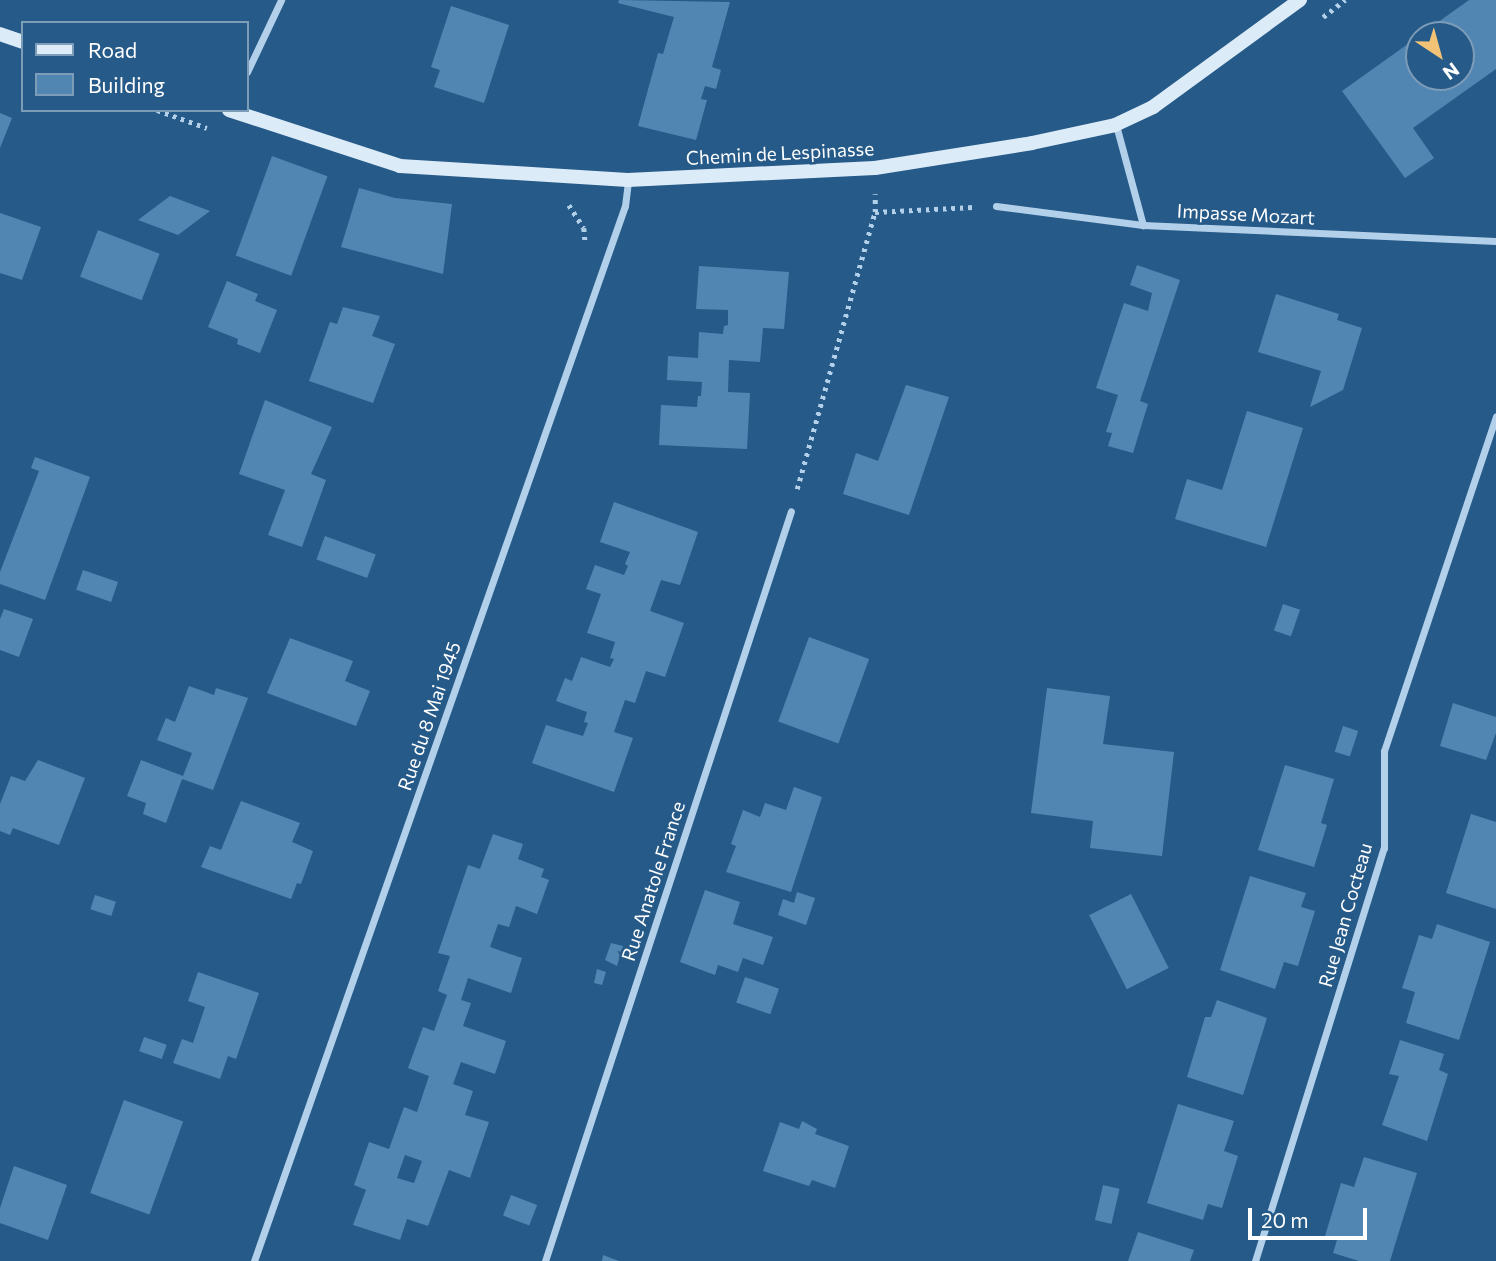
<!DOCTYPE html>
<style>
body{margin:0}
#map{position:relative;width:1496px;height:1261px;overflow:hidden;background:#265a88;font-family:Commissioner,sans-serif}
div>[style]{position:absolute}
.building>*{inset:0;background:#5286b2;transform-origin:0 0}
.path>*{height:4.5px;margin-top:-2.25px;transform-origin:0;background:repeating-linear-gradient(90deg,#b2d0e9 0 3.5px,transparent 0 8.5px)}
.street>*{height:7px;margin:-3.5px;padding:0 3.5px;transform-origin:3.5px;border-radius:3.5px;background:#b2d0e9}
.secondary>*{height:14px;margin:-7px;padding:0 7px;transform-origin:7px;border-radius:7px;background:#dcebf8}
span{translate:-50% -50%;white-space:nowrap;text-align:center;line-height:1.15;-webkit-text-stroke:5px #265a88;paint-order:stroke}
.street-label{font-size:19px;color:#fff}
.legend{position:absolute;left:21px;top:21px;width:228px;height:91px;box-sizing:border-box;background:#265a88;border:2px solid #7d9cb8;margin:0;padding:9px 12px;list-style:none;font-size:21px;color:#fff}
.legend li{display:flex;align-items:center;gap:14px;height:35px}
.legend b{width:35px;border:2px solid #7d9cb8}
.north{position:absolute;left:1405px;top:21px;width:70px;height:70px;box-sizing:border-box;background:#265a88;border:2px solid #7d9cb8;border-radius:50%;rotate:144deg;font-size:19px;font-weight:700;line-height:28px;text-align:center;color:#fff}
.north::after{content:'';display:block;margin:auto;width:24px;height:32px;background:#f2c377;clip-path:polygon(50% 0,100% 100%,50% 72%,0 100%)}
.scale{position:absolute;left:1248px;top:1208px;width:119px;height:32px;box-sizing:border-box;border:4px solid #fff;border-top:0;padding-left:9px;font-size:21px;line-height:24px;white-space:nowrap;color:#fff;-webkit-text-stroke:5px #265a88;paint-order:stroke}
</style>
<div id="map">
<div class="building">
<div style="clip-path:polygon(619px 0,730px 2px,712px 67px,721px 70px,716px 89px,705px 86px,701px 99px,707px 100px,696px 140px,638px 126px,658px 53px,663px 54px,674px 17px,618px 3px)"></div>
<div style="clip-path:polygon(1469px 0,1496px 0,1496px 69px,1413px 128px,1434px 158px,1405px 178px,1342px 91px,1419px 36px,1419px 77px,1461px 77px,1461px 35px,1420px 35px)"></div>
<div style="clip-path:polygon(451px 6px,509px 25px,484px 103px,434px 87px,440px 70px,431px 67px)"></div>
<div style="clip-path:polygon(0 113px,12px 118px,0 148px)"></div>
<div style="left:272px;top:156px;width:59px;height:106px;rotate:20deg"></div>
<div style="clip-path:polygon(359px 188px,395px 198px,452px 204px,443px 274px,341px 247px)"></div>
<div style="clip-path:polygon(170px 196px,210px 211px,178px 235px,138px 220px)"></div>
<div style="clip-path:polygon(0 213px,41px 227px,22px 280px,0 273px)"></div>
<div style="left:98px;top:230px;width:66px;height:50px;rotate:21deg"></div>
<div style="clip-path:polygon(1137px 265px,1180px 280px,1140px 401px,1148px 404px,1133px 453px,1108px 446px,1112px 433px,1106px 432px,1118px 395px,1096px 388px,1124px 303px,1148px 311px,1152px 293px,1130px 285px)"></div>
<div style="clip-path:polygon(699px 266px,789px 272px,784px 329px,763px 328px,760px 362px,729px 360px,728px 392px,750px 393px,747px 449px,659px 445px,661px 405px,697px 407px,698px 396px,701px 396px,702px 382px,667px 380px,668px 356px,698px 358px,699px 332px,723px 334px,724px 326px,728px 325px,728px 310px,696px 309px)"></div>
<div style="clip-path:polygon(227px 281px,258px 294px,255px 301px,277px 310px,260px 353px,237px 344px,238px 339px,208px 327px)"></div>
<div style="clip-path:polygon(1276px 294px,1339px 314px,1337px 320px,1362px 328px,1343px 390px,1310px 407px,1321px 371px,1258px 352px)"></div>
<div style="clip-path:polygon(343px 307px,380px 316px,372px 336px,395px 344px,373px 403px,309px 381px,330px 322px,337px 324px)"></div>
<div style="clip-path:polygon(906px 385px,949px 397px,909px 515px,843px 494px,856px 453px,878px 461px)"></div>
<div style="clip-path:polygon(265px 400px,332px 427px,311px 474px,326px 480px,302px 547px,268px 535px,285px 490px,239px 474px)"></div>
<div style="clip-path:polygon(1247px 411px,1303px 428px,1266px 547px,1175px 519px,1187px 479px,1222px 490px)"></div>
<div style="clip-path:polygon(35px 457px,90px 477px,45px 600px,0 584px,0 572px,39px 471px,31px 468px)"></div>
<div style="clip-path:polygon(614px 502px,698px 532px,680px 585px,661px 580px,650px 611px,684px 623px,665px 677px,646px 671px,635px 703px,625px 700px,614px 732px,633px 738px,614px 792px,532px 763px,546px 725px,583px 736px,588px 723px,584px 722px,587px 712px,556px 701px,565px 678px,572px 681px,581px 657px,610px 667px,614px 659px,610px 658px,615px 642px,587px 633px,601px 594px,586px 589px,595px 565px,624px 575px,628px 566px,625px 564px,630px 552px,600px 542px)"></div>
<div style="left:325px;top:536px;width:54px;height:25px;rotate:20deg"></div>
<div style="left:83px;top:570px;width:37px;height:21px;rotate:19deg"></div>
<div style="left:1283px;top:604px;width:18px;height:28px;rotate:19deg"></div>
<div style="clip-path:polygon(4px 609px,33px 619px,19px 657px,0 650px,0 619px)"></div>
<div style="left:809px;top:637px;width:64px;height:90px;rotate:20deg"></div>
<div style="clip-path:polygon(290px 638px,353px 661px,345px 681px,370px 691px,356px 726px,267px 693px)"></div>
<div style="clip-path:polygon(189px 686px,214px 695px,216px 688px,248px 698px,213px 790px,182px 779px,166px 823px,143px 814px,146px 803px,127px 796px,141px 760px,183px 776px,192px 753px,157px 740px,166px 718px,175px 722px)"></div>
<div style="clip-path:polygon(1047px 688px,1110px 696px,1103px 744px,1174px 752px,1162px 856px,1090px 848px,1093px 821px,1031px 813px)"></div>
<div style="clip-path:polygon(1453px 703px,1496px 717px,1496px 733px,1486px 760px,1440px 746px)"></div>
<div style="left:1343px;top:726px;width:16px;height:27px;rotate:18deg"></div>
<div style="clip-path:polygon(38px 760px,85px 778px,59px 845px,13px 828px,10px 835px,0 831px,0 804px,11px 776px,25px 781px)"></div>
<div style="clip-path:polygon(1285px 765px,1334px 779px,1321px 823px,1327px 825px,1314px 867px,1258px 850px)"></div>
<div style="clip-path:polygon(794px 787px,822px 797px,791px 892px,726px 872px,736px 846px,731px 844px,743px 810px,760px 817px,765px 803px,786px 810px)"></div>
<div style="clip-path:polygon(241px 801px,300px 823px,292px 842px,313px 851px,301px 884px,297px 883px,291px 899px,201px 867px,210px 846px,221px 850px)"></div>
<div style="clip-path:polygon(1471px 814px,1496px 822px,1496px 909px,1446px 893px)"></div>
<div style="clip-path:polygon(evenodd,493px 834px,523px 844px,518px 859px,544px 869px,541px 877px,549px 880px,537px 914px,516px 906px,509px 927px,498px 924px,490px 947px,522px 958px,511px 993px,468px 978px,461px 1000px,471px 1003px,463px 1026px,506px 1041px,495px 1074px,461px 1062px,453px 1084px,473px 1091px,465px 1115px,489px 1122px,470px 1178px,449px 1170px,428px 1226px,407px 1219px,400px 1240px,353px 1225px,366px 1190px,354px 1185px,369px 1142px,389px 1149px,404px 1107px,417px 1112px,429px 1076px,408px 1068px,423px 1027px,434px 1031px,447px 995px,438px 991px,450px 956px,438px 953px,468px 865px,480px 869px,493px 834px,405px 1155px,422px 1161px,414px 1183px,397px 1178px,405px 1155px)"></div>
<div style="clip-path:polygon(1250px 876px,1306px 893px,1301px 907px,1315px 911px,1298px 966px,1284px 962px,1275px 989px,1220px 970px)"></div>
<div style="clip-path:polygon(705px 890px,740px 902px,733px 924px,773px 937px,763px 965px,743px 958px,738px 972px,718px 965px,715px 975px,680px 962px)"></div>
<div style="clip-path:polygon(797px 892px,815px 898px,806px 925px,778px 915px,783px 899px,794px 903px)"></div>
<div style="left:1131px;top:894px;width:83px;height:47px;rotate:63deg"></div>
<div style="left:95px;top:895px;width:22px;height:15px;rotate:18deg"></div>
<div style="clip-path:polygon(1437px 924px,1490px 942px,1459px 1040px,1406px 1023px,1415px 992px,1402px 988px,1416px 945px,1419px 935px,1432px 939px)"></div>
<div style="clip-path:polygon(611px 943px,623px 946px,617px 966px,605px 960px)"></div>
<div style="clip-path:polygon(597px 969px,606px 972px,602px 985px,594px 983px)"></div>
<div style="clip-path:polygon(198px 972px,259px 993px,236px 1059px,228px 1056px,220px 1079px,173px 1063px,182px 1039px,193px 1043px,205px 1007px,188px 1001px)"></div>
<div style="left:745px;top:977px;width:36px;height:27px;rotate:19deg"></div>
<div style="clip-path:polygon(1217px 1000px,1267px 1018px,1243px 1095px,1187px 1077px,1205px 1017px,1211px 1017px)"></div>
<div style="left:144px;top:1037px;width:24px;height:15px;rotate:19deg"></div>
<div style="clip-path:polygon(1400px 1040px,1444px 1054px,1439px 1070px,1448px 1074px,1427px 1141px,1382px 1125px,1399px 1076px,1389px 1074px)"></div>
<div style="left:124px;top:1100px;width:63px;height:99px;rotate:20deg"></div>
<div style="clip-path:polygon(1178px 1104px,1234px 1121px,1224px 1151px,1238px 1156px,1222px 1208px,1208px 1204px,1203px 1220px,1147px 1203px)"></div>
<div style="clip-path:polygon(802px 1121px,817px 1129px,815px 1134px,849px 1146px,835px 1188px,812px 1180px,809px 1186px,763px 1171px,780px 1122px,799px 1129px)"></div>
<div style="clip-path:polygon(1364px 1157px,1417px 1173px,1390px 1261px,1359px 1261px,1333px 1253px,1337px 1240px,1325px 1236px,1341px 1183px,1354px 1187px)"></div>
<div style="clip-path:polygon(14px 1166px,67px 1185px,48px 1240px,0 1223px,0 1208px)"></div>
<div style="left:1103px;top:1185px;width:17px;height:36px;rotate:13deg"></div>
<div style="left:511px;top:1195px;width:28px;height:22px;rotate:21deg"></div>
<div style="clip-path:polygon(1138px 1232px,1194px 1250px,1190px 1261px,1128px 1261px)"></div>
<div style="clip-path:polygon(603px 1255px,619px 1261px,602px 1261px)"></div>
</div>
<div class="path">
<div style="left:1323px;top:17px;width:28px;rotate:-38deg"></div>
<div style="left:157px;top:110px;width:53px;rotate:19.8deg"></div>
<div style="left:569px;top:205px;width:27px;rotate:57deg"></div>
<div style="left:584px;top:228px;width:12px;rotate:85deg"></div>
<div style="left:875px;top:212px;width:99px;rotate:-2.9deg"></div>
<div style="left:797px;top:489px;width:288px;rotate:-74.3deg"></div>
<div style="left:875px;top:212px;width:18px;rotate:-90deg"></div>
</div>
<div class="street">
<div style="left:247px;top:72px;width:80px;rotate:-64.7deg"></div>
<div style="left:1116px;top:125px;width:104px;rotate:74.9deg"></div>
<div style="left:996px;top:206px;width:148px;rotate:7.4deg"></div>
<div style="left:1143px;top:225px;width:353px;rotate:2.6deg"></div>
<div style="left:254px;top:1261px;width:1118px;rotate:-70.63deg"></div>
<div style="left:625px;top:206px;width:26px;rotate:-83deg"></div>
<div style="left:545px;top:1261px;width:789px;rotate:-71.84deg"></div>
<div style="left:1255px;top:1261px;width:433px;rotate:-72.7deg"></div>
<div style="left:1384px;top:848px;width:97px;rotate:-90deg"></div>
<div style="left:1384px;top:751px;width:353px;rotate:-71.5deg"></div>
</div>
<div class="secondary">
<div style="left:0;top:34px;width:24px;rotate:19deg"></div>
<div style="left:229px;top:110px;width:180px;rotate:18.1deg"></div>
<div style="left:400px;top:166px;width:228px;rotate:3.5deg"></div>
<div style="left:628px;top:180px;width:247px;rotate:-2.8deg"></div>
<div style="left:875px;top:168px;width:159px;rotate:-9deg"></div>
<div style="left:1032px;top:143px;width:85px;rotate:-12.2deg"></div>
<div style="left:1115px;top:125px;width:42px;rotate:-25.3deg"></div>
<div style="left:1153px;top:107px;width:182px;rotate:-36.1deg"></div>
</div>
<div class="street-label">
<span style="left:780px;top:153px;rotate:-3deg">Chemin de Lespinasse</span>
<span style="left:1246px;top:214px;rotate:3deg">Impasse Mozart</span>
<span style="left:429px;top:716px;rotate:-71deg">Rue du 8 Mai 1945</span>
<span style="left:653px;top:881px;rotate:-72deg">Rue Anatole France</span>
<span style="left:1345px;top:915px;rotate:-74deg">Rue Jean Cocteau</span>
</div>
<ul class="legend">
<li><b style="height:9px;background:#dcebf8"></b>Road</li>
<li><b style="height:19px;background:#5286b2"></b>Building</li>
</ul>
<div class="north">N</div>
<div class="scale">20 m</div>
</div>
